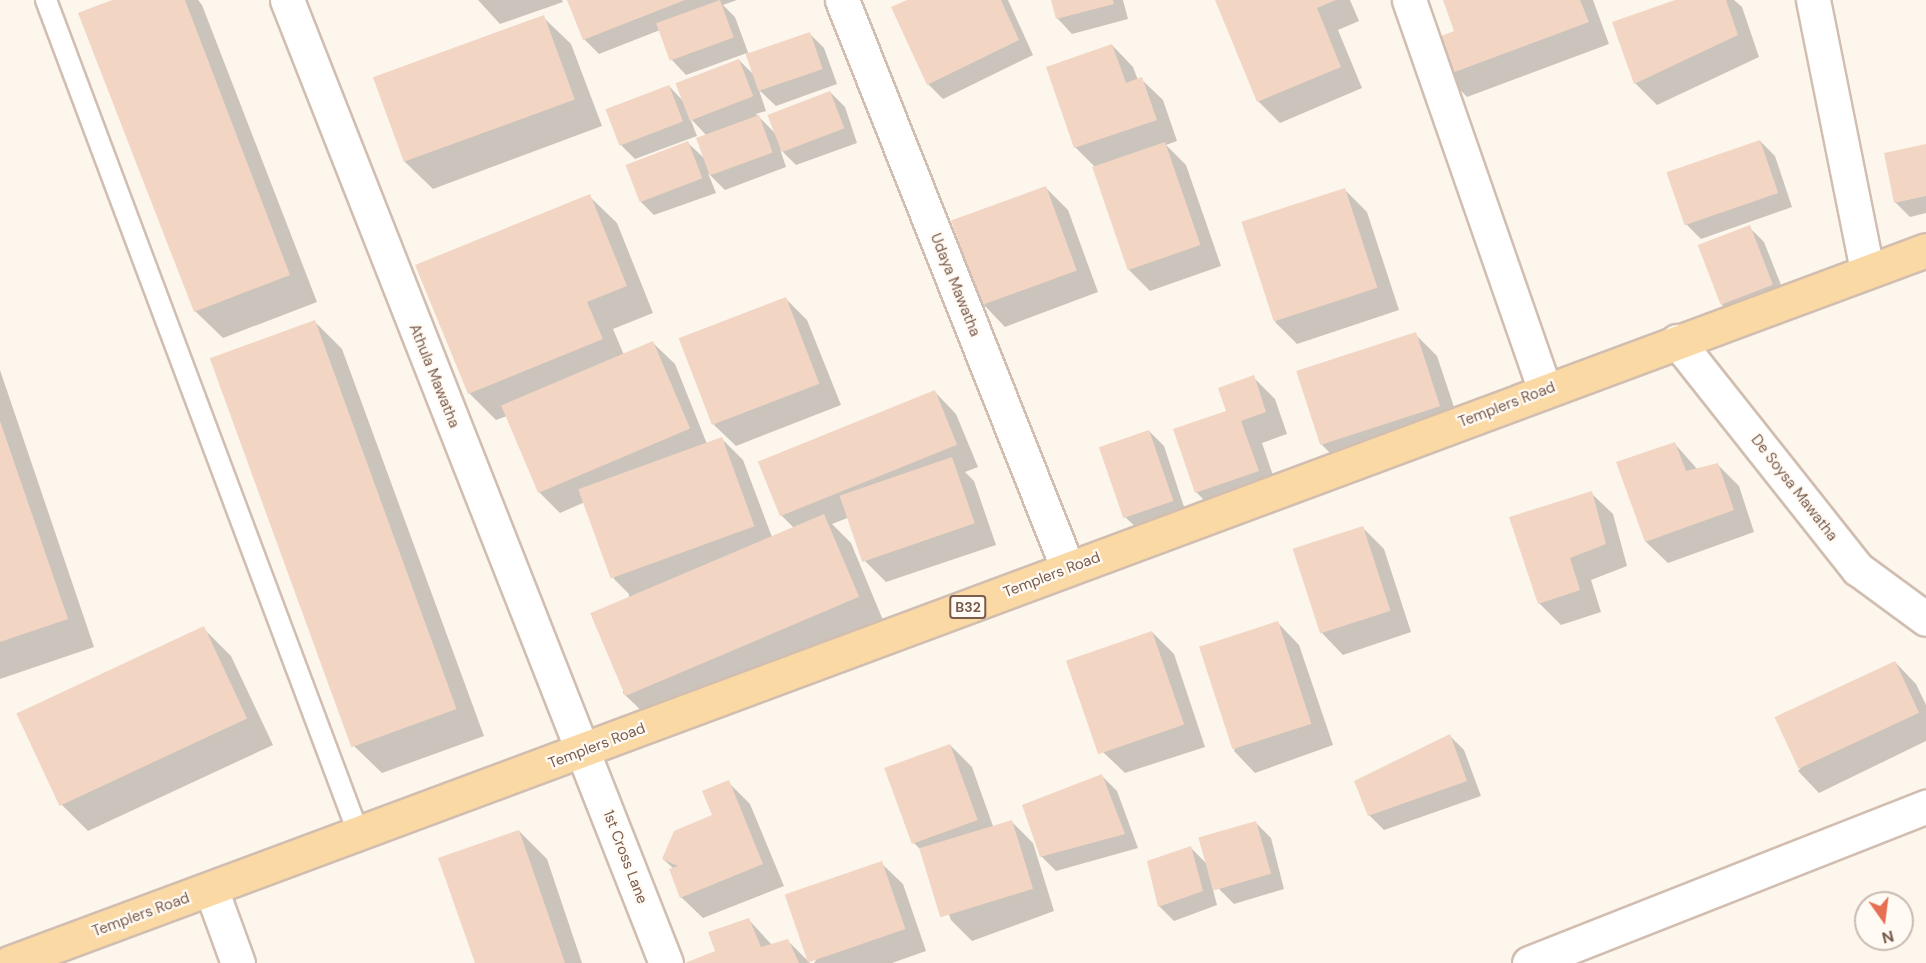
<!DOCTYPE html>
<style>
body{margin:0}
#map{position:relative;width:1926px;height:963px;overflow:hidden;background:#fdf6ec;font-family:"DM Sans",sans-serif}
div>[style]{position:absolute}
.shadow>*{inset:0;background:#0003}
.building>*{inset:0;background:#f3d5c3;transform-origin:0 0}
.roads{filter:drop-shadow(2px 0 #d1beb0) drop-shadow(-2px 0 #d1beb0) drop-shadow(0 2px #d1beb0) drop-shadow(0 -2px #d1beb0)}
.lane>*{height:20px;margin:-10px;padding:0 10px;transform-origin:10px;border-radius:10px;background:#fff}
.street>*{height:33px;margin:-16.5px;padding:0 16.5px;transform-origin:16.5px;border-radius:16.5px;background:#fff}
.primary>*{height:33px;margin:-16.5px;padding:0 16.5px;transform-origin:16.5px;border-radius:16.5px;background:#fbd9a5}
span{translate:-50% -50%;white-space:nowrap;text-align:center;line-height:1.15;-webkit-text-stroke:4.5px #fffaf3;paint-order:stroke}
.shield-label span{padding:2px 4px;background:#fffaf3;border:2px solid;border-radius:4px;-webkit-text-stroke-width:0}
.shield-label{font-size:14px;color:#7a5c4d;font-weight:700}
.street-label{font-size:15px;color:#7a5c4d}
.north{position:absolute;left:1854px;top:891px;width:60px;height:60px;box-sizing:border-box;background:#fffaf3;border:2px solid #cabbb1;border-radius:50%;rotate:166deg;font-size:16px;font-weight:700;line-height:24px;text-align:center;color:#7a5c4d}
.north::after{content:'';display:block;margin:auto;width:21px;height:27px;background:#e76f51;clip-path:polygon(50% 0,100% 100%,50% 72%,0 100%)}
</style>
<div id="map">
<div class="shadow">
<div style="clip-path:polygon(116px 0,198px 0,202px 5px,317px 302px,223px 338px,195px 311px)"></div>
<div style="clip-path:polygon(478px 0,562px 0,563px 2px,500px 24px)"></div>
<div style="clip-path:polygon(569px 0,737px 0,723px 5px,735px 17px,749px 55px,809px 33px,824px 48px,837px 84px,776px 106px,759px 90px,766px 111px,756px 114px,775px 133px,830px 92px,845px 107px,857px 143px,796px 165px,780px 149px,786px 167px,725px 190px,708px 173px,716px 193px,654px 215px,640px 201px,627px 165px,688px 143px,705px 159px,707px 136px,690px 118px,697px 136px,635px 159px,620px 144px,669px 86px,684px 102px,739px 60px,756px 77px,747px 53px,686px 75px,672px 60px,660px 30px,599px 54px,584px 39px)"></div>
<div style="clip-path:polygon(911px 0,1008px 0,1033px 55px,943px 99px,928px 84px)"></div>
<div style="clip-path:polygon(1053px 0,1123px 0,1128px 19px,1072px 34px,1058px 19px)"></div>
<div style="clip-path:polygon(1219px 0,1350px 0,1359px 21px,1338px 30px,1362px 88px,1280px 123px,1258px 101px)"></div>
<div style="clip-path:polygon(1445px 0,1593px 0,1609px 44px,1467px 97px,1446px 75px,1456px 32px)"></div>
<div style="clip-path:polygon(1679px 0,1734px 0,1742px 7px,1759px 57px,1657px 105px,1635px 83px)"></div>
<div style="clip-path:polygon(543px 17px,571px 44px,602px 126px,433px 189px,405px 162px,374px 79px)"></div>
<div style="clip-path:polygon(1112px 45px,1133px 67px,1138px 80px,1141px 79px,1163px 100px,1177px 141px,1166px 145px,1186px 165px,1221px 266px,1150px 291px,1128px 269px,1096px 168px,1075px 147px)"></div>
<div style="clip-path:polygon(1760px 141px,1775px 156px,1792px 207px,1701px 239px,1686px 224px)"></div>
<div style="clip-path:polygon(1926px 146px,1926px 213px,1910px 217px,1895px 202px)"></div>
<div style="clip-path:polygon(1046px 188px,1068px 210px,1098px 292px,1005px 327px,984px 305px)"></div>
<div style="clip-path:polygon(1345px 190px,1367px 212px,1399px 310px,1297px 344px,1275px 322px)"></div>
<div style="clip-path:polygon(589px 196px,617px 223px,653px 313px,613px 329px,624px 355px,653px 343px,675px 364px,707px 444px,721px 438px,743px 460px,772px 537px,794px 528px,781px 515px,759px 462px,935px 392px,956px 414px,978px 467px,965px 472px,974px 481px,996px 545px,886px 582px,865px 561px,850px 517px,832px 524px,851px 543px,885px 625px,651px 720px,623px 693px,629px 594px,614px 579px,585px 502px,560px 513px,538px 491px,507px 416px,496px 420px,469px 393px)"></div>
<div style="clip-path:polygon(1749px 227px,1764px 242px,1787px 300px,1737px 320px,1722px 305px)"></div>
<div style="clip-path:polygon(786px 299px,807px 320px,841px 405px,736px 446px,714px 425px)"></div>
<div style="clip-path:polygon(314px 321px,342px 349px,484px 736px,382px 773px,354px 746px)"></div>
<div style="clip-path:polygon(1415px 334px,1437px 356px,1461px 428px,1344px 467px,1322px 445px)"></div>
<div style="clip-path:polygon(0 370px,94px 647px,0 679px)"></div>
<div style="clip-path:polygon(1253px 377px,1275px 399px,1287px 434px,1262px 443px,1279px 493px,1218px 514px,1196px 492px,1228px 412px)"></div>
<div style="clip-path:polygon(1149px 431px,1164px 446px,1187px 516px,1140px 531px,1125px 517px)"></div>
<div style="clip-path:polygon(1675px 444px,1698px 470px,1718px 465px,1739px 486px,1754px 532px,1668px 563px,1646px 542px,1618px 463px)"></div>
<div style="clip-path:polygon(1591px 493px,1613px 514px,1627px 566px,1591px 580px,1601px 612px,1561px 625px,1539px 603px)"></div>
<div style="clip-path:polygon(1363px 528px,1384px 549px,1411px 632px,1343px 655px,1322px 633px)"></div>
<div style="clip-path:polygon(1278px 623px,1299px 645px,1333px 745px,1255px 773px,1234px 751px)"></div>
<div style="clip-path:polygon(203px 628px,231px 656px,273px 745px,88px 831px,61px 804px)"></div>
<div style="clip-path:polygon(1152px 632px,1174px 654px,1205px 747px,1125px 773px,1103px 752px)"></div>
<div style="clip-path:polygon(1895px 662px,1916px 684px,1926px 705px,1926px 741px,1819px 793px,1798px 771px)"></div>
<div style="clip-path:polygon(1449px 735px,1464px 750px,1481px 796px,1384px 830px,1369px 815px)"></div>
<div style="clip-path:polygon(950px 745px,972px 767px,994px 829px,1012px 822px,1033px 843px,1054px 911px,972px 941px,951px 920px,926px 855px,911px 840px)"></div>
<div style="clip-path:polygon(1102px 776px,1117px 791px,1138px 848px,1056px 871px,1041px 856px)"></div>
<div style="clip-path:polygon(728px 782px,750px 804px,784px 886px,703px 918px,681px 897px,674px 869px,663px 859px,714px 816px)"></div>
<div style="clip-path:polygon(1256px 823px,1271px 838px,1284px 889px,1234px 904px,1220px 890px,1200px 838px)"></div>
<div style="clip-path:polygon(519px 831px,547px 859px,582px 963px,476px 963px)"></div>
<div style="clip-path:polygon(1191px 848px,1206px 863px,1217px 905px,1174px 921px,1159px 906px)"></div>
<div style="clip-path:polygon(881px 863px,903px 884px,926px 951px,892px 963px,814px 963px)"></div>
<div style="clip-path:polygon(749px 920px,772px 945px,788px 941px,810px 963px,689px 963px,717px 952px)"></div>
</div>
<div class="building">
<div style="clip-path:polygon(112px 0,185px 0,290px 275px,194px 312px,78px 13px)"></div>
<div style="clip-path:polygon(567px 0,685px 0,583px 40px)"></div>
<div style="left:720px;top:0;width:40px;height:68px;rotate:70deg"></div>
<div style="clip-path:polygon(907px 0,1001px 0,1019px 40px,927px 85px,891px 7px)"></div>
<div style="clip-path:polygon(1051px 0,1113px 0,1114px 4px,1056px 19px)"></div>
<div style="clip-path:polygon(1215px 0,1336px 0,1317px 8px,1341px 67px,1257px 102px)"></div>
<div style="clip-path:polygon(1443px 0,1580px 0,1589px 22px,1444px 76px,1431px 40px,1454px 31px)"></div>
<div style="clip-path:polygon(1675px 0,1726px 0,1738px 35px,1634px 84px,1612px 22px)"></div>
<div style="left:544px;top:15px;width:90px;height:182px;rotate:70deg"></div>
<div style="left:810px;top:32px;width:39px;height:68px;rotate:71deg"></div>
<div style="clip-path:polygon(1112px 44px,1126px 83px,1142px 77px,1157px 120px,1074px 148px,1046px 67px)"></div>
<div style="left:739px;top:59px;width:40px;height:68px;rotate:69deg"></div>
<div style="left:669px;top:85px;width:39px;height:68px;rotate:69deg"></div>
<div style="left:830px;top:91px;width:40px;height:67px;rotate:69deg"></div>
<div style="left:759px;top:115px;width:40px;height:67px;rotate:70deg"></div>
<div style="left:1760px;top:140px;width:56px;height:99px;rotate:71deg"></div>
<div style="left:688px;top:141px;width:40px;height:67px;rotate:69deg"></div>
<div style="left:1165px;top:142px;width:109px;height:77px;rotate:71deg"></div>
<div style="clip-path:polygon(1926px 144px,1926px 196px,1894px 203px,1884px 153px)"></div>
<div style="left:1046px;top:186px;width:90px;height:101px;rotate:70deg"></div>
<div style="left:1345px;top:188px;width:105px;height:109px;rotate:72deg"></div>
<div style="clip-path:polygon(590px 194px,627px 286px,587px 302px,603px 339px,468px 394px,415px 265px)"></div>
<div style="left:1750px;top:225px;width:64px;height:56px;rotate:69deg"></div>
<div style="left:786px;top:297px;width:93px;height:115px;rotate:69deg"></div>
<div style="left:315px;top:320px;width:414px;height:112px;rotate:70deg"></div>
<div style="left:1416px;top:332px;width:78px;height:126px;rotate:72deg"></div>
<div style="left:653px;top:341px;width:95px;height:165px;rotate:67deg"></div>
<div style="clip-path:polygon(1254px 375px,1266px 412px,1241px 421px,1259px 471px,1195px 493px,1173px 429px,1226px 411px,1218px 388px)"></div>
<div style="left:935px;top:390px;width:59px;height:191px;rotate:68deg"></div>
<div style="clip-path:polygon(0 421px,68px 619px,0 642px)"></div>
<div style="left:1149px;top:430px;width:75px;height:53px;rotate:71deg"></div>
<div style="left:722px;top:437px;width:95px;height:153px;rotate:70deg"></div>
<div style="clip-path:polygon(1675px 442px,1686px 471px,1718px 463px,1734px 510px,1645px 542px,1616px 462px)"></div>
<div style="left:952px;top:457px;width:70px;height:119px;rotate:71deg"></div>
<div style="clip-path:polygon(1592px 491px,1606px 544px,1570px 558px,1580px 590px,1538px 604px,1509px 517px)"></div>
<div style="left:824px;top:514px;width:90px;height:254px;rotate:67deg"></div>
<div style="left:1363px;top:526px;width:89px;height:74px;rotate:72deg"></div>
<div style="left:1278px;top:621px;width:108px;height:83px;rotate:72deg"></div>
<div style="left:204px;top:626px;width:102px;height:207px;rotate:65deg"></div>
<div style="left:1152px;top:631px;width:99px;height:91px;rotate:71deg"></div>
<div style="left:1895px;top:661px;width:57px;height:133px;rotate:65deg"></div>
<div style="clip-path:polygon(1450px 734px,1467px 781px,1368px 816px,1354px 781px)"></div>
<div style="left:950px;top:744px;width:81px;height:70px;rotate:70deg"></div>
<div style="clip-path:polygon(1102px 774px,1125px 834px,1040px 857px,1022px 805px)"></div>
<div style="clip-path:polygon(729px 780px,763px 864px,680px 898px,669px 869px,678px 866px,662px 859px,674px 831px,712px 815px,702px 791px)"></div>
<div style="left:1012px;top:820px;width:72px;height:97px;rotate:73deg"></div>
<div style="left:1256px;top:821px;width:55px;height:60px;rotate:74deg"></div>
<div style="clip-path:polygon(519px 830px,565px 963px,475px 963px,438px 858px)"></div>
<div style="clip-path:polygon(1191px 846px,1203px 891px,1158px 907px,1147px 861px)"></div>
<div style="left:882px;top:861px;width:72px;height:103px;rotate:71deg"></div>
<div style="clip-path:polygon(749px 918px,761px 947px,788px 939px,799px 963px,685px 963px,715px 951px,708px 932px)"></div>
</div>
<div class="roads">
<div class="lane">
<div style="left:46px;top:0;width:892px;rotate:69.45deg"></div>
</div>
<div class="street">
<div style="left:287px;top:0;width:1035px;rotate:68.52deg"></div>
<div style="left:842px;top:0;width:612px;rotate:68.34deg"></div>
<div style="left:1409px;top:0;width:414px;rotate:70.8deg"></div>
<div style="left:1813px;top:0;width:275px;rotate:78.7deg"></div>
<div style="left:1677px;top:341px;width:291px;rotate:51.6deg"></div>
<div style="left:1858px;top:569px;width:84px;rotate:36.3deg"></div>
<div style="left:211px;top:889px;width:79px;rotate:70deg"></div>
<div style="left:1529px;top:963px;width:427px;rotate:-21.5deg"></div>
</div>
<div class="primary">
<div style="left:9px;top:963px;width:2045px;rotate:-20.4deg"></div>
</div>
</div>
<div class="shield-label">
<span style="left:968px;top:607px">B32</span>
</div>
<div class="street-label">
<span style="left:955px;top:285px;rotate:68deg">Udaya Mawatha</span>
<span style="left:434px;top:376px;rotate:68deg">Athula Mawatha</span>
<span style="left:1507px;top:405px;rotate:-21deg">Templers Road</span>
<span style="left:1794px;top:488px;rotate:52deg">De Soysa Mawatha</span>
<span style="left:1052px;top:575px;rotate:-21deg">Templers Road</span>
<span style="left:597px;top:746px;rotate:-21deg">Templers Road</span>
<span style="left:625px;top:857px;rotate:69deg">1st Cross Lane</span>
<span style="left:141px;top:915px;rotate:-20deg">Templers Road</span>
</div>
<div class="north">N</div>
</div>
